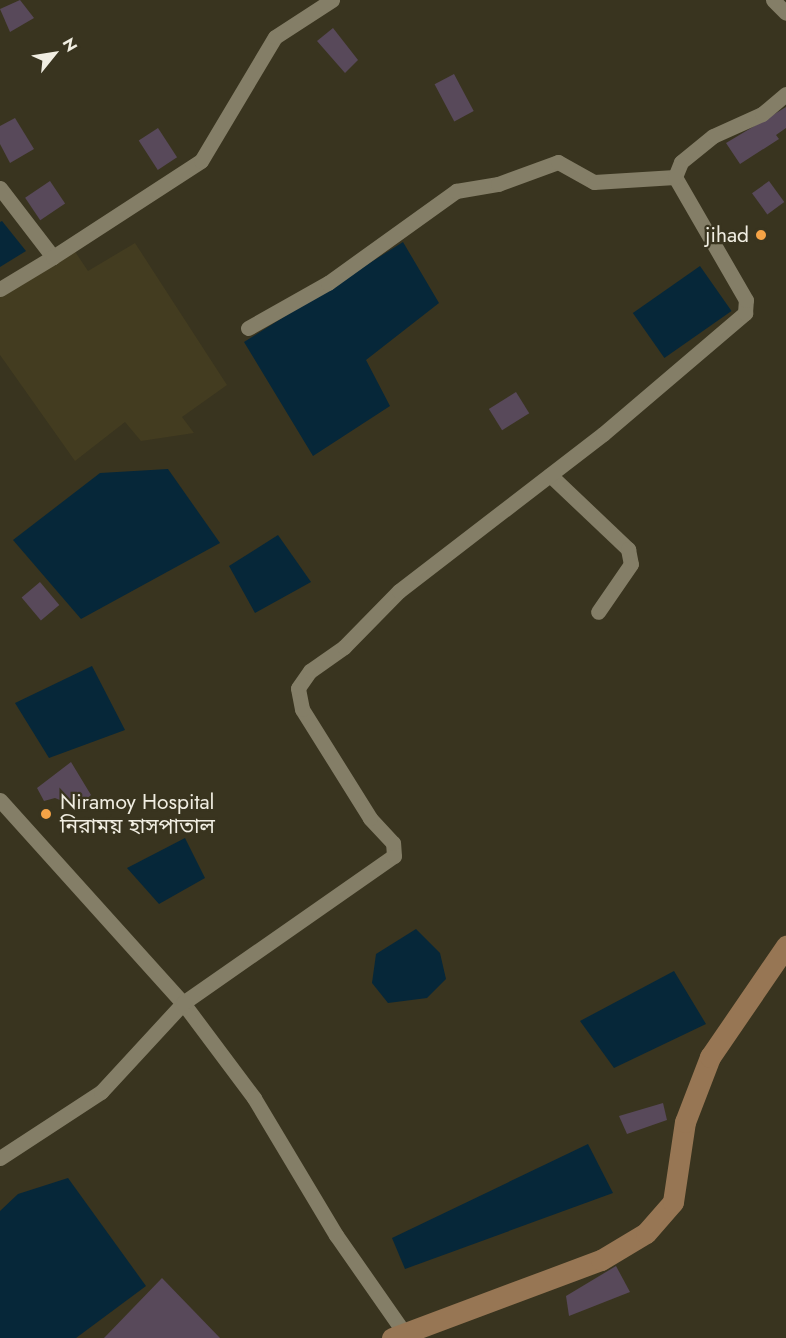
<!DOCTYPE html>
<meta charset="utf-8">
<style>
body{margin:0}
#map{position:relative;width:786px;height:1338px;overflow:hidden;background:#39341f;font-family:Jost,"Noto Sans Bengali",sans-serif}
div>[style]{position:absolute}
.built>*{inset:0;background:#433c20}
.water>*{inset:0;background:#062739;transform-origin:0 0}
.building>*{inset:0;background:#58495a;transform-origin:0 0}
.street>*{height:15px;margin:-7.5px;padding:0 7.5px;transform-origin:7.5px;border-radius:7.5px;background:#847e67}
.secondary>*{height:21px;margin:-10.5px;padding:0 10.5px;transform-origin:10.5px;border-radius:10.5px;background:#977654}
.dots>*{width:16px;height:16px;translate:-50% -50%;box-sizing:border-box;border:3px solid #39341f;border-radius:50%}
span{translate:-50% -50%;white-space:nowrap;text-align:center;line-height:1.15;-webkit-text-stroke:4.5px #39341f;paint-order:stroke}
.poi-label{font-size:21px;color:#f1eee2}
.right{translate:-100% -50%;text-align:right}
.left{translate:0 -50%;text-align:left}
.north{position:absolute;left:24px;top:24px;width:60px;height:60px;-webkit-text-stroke:4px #39341f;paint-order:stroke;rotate:60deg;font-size:16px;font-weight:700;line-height:24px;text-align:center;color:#f1eee2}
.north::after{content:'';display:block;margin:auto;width:21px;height:27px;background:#f1eee2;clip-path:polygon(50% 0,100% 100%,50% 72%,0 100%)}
</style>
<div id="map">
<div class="built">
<div style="clip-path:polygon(135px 243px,227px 385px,182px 417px,194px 433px,141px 441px,125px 422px,75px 461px,0 355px,0 294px,74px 250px,88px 271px)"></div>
</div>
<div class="water">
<div style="clip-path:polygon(2px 221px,26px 251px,0 267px,0 222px)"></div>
<div style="clip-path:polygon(403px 242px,439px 303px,366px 360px,390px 406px,313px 456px,244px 342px)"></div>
<div style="left:700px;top:266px;width:55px;height:82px;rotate:55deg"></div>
<div style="clip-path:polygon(168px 469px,220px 543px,81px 619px,13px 540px,100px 473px)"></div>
<div style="clip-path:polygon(278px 535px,311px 582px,255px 613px,229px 566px)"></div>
<div style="clip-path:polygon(92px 666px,125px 730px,49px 758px,15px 703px)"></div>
<div style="clip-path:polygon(185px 838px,205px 878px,159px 904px,127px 868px)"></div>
<div style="clip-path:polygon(416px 929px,440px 953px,446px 979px,427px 998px,388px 1003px,372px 983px,376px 954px)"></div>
<div style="clip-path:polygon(674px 971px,706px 1024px,614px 1068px,580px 1021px)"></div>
<div style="clip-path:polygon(588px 1144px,613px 1193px,405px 1269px,392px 1238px)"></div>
<div style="clip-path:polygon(68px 1178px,146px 1286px,76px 1338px,0 1338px,0 1211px,18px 1194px)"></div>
</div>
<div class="building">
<div style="clip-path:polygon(20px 0,34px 18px,10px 32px,0 9px)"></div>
<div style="clip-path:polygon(333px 28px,358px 60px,345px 73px,317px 41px)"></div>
<div style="left:454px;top:74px;width:42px;height:22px;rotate:62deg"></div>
<div style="clip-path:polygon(786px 107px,786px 128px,776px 135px,779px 139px,740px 164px,726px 143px)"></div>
<div style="clip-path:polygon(15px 118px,34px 149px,10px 163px,0 144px,0 126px)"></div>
<div style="left:158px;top:128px;width:35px;height:23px;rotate:57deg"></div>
<div style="left:50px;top:181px;width:27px;height:30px;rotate:56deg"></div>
<div style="left:769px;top:181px;width:26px;height:21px;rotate:54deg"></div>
<div style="left:516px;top:392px;width:25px;height:32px;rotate:58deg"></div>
<div style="left:40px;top:582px;width:30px;height:24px;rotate:50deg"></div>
<div style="clip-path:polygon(71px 762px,91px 795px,77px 807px,55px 798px,44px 801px,37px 788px)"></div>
<div style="clip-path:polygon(663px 1103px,667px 1120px,627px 1134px,619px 1116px)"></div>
<div style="clip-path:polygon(616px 1266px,630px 1292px,569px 1316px,566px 1296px)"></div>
<div style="clip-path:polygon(162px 1278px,220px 1338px,104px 1338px)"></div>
</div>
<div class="street">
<div style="left:773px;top:0;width:18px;rotate:45deg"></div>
<div style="left:0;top:188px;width:87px;rotate:52.5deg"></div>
<div style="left:53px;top:257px;width:62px;rotate:148.9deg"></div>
<div style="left:53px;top:257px;width:176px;rotate:-33deg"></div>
<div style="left:201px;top:161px;width:144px;rotate:-59.2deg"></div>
<div style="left:275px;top:37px;width:68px;rotate:-33deg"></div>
<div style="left:248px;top:328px;width:92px;rotate:-29.4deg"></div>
<div style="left:328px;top:283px;width:158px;rotate:-35.7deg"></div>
<div style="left:456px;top:191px;width:43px;rotate:-9.5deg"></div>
<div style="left:498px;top:184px;width:64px;rotate:-20.1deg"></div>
<div style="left:558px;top:162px;width:41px;rotate:29.1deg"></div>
<div style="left:594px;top:182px;width:81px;rotate:-3.5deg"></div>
<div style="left:550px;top:475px;width:108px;rotate:43.5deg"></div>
<div style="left:628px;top:549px;width:15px;rotate:79deg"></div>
<div style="left:631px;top:564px;width:58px;rotate:124.5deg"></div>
<div style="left:0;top:800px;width:273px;rotate:48deg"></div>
<div style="left:183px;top:1003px;width:119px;rotate:53.2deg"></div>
<div style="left:254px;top:1098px;width:160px;rotate:59.1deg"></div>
<div style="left:336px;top:1235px;width:117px;rotate:55.1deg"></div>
<div style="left:0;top:1158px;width:121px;rotate:-33.2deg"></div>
<div style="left:101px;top:1092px;width:121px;rotate:-47.3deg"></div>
<div style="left:183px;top:1003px;width:257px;rotate:-34.9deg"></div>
<div style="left:394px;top:856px;width:13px;rotate:-94deg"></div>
<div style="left:393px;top:843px;width:34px;rotate:-133deg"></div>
<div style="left:370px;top:818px;width:128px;rotate:-122deg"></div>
<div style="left:302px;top:709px;width:21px;rotate:-101deg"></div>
<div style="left:298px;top:688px;width:21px;rotate:-55deg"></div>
<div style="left:310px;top:671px;width:42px;rotate:-35.2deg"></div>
<div style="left:344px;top:647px;width:78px;rotate:-45.5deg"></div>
<div style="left:399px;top:591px;width:257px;rotate:-37.6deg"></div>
<div style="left:603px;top:434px;width:187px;rotate:-40.4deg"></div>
<div style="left:745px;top:313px;width:13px;rotate:-86deg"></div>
<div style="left:746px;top:300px;width:142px;rotate:-120deg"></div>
<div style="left:675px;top:177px;width:16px;rotate:-68deg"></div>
<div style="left:681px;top:162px;width:41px;rotate:-39.1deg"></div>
<div style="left:713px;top:136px;width:54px;rotate:-24.2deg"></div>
<div style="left:762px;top:114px;width:31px;rotate:-40deg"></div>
</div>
<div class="secondary">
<div style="left:392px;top:1338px;width:223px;rotate:-20.5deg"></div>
<div style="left:601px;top:1260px;width:52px;rotate:-31deg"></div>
<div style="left:646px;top:1233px;width:41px;rotate:-48.9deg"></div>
<div style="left:673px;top:1202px;width:81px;rotate:-81.5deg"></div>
<div style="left:685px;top:1122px;width:70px;rotate:-69deg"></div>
<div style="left:710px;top:1057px;width:135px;rotate:-55.6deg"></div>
</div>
<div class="dots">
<div style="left:761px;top:235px;background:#f5a346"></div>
<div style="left:46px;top:814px;background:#f5a346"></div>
</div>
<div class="poi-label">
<span class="right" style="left:749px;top:235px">jihad</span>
<span class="left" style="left:60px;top:814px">Niramoy Hospital<br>নিরাময় হাসপাতাল</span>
</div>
<div class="north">N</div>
</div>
